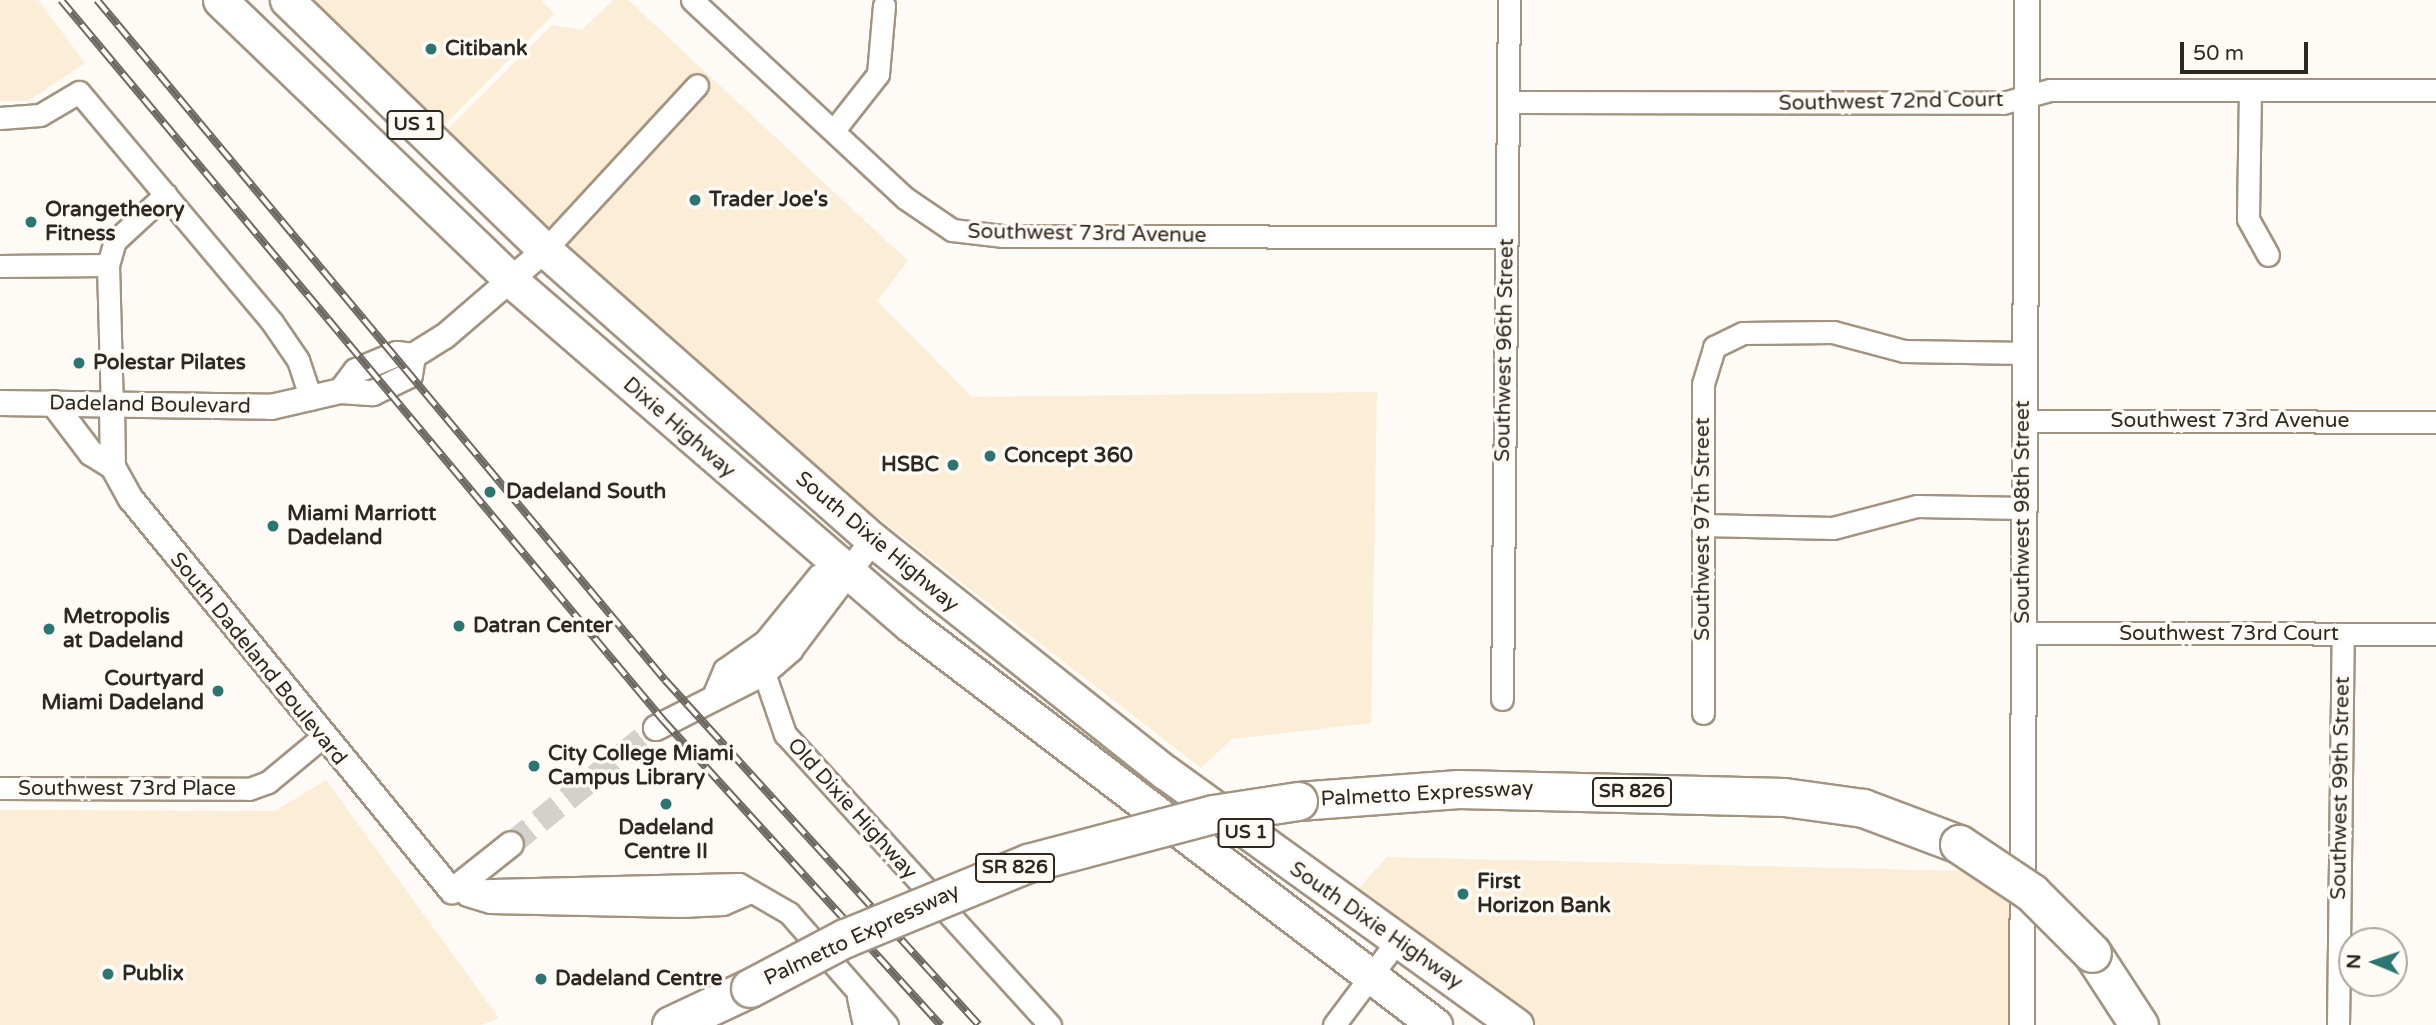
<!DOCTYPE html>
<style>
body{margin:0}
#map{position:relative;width:2436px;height:1025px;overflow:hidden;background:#fefbf6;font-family:"Varela Round",sans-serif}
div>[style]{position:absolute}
.built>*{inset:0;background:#fcedd6}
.tertiary-tunnel>*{height:24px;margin-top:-12px;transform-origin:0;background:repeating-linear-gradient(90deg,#d4d1cb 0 24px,transparent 0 36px)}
.roads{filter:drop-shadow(2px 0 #a29480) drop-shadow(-2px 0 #a29480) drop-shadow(0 2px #a29480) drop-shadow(0 -2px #a29480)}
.minor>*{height:21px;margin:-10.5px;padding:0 10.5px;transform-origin:10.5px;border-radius:10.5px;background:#fff}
.tertiary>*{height:24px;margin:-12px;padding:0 12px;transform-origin:12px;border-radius:12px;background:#fff}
.trunk>*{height:33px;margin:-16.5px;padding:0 16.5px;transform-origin:16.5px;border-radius:16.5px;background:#fff}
.motorway>*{height:37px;margin:-18.5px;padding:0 18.5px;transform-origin:18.5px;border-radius:18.5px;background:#fff}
.rail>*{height:8px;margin-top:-4px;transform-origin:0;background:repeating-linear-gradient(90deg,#fefbf6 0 16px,#6d6861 0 32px);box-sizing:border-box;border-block:2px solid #6d6861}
.bridges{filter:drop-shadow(2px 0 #a29480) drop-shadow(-2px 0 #a29480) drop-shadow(0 2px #a29480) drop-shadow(0 -2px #a29480)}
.motorway-bridge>*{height:37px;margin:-18.5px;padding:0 18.5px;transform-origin:18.5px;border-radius:18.5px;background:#fff}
.dots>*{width:19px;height:19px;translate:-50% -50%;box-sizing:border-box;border:4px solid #fefbf6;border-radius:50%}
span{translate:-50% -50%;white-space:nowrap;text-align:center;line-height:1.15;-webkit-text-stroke:7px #fefbf6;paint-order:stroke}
.shield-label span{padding:2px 5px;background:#fefbf6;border:2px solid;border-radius:5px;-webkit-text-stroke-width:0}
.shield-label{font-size:19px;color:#2e2820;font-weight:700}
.poi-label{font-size:21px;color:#2e2820;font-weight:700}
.left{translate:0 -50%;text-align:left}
.right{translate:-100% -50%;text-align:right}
.street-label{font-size:21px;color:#2e2820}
.north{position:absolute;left:2338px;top:927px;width:70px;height:70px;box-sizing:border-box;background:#fefbf6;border:2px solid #aba7a0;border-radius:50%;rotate:272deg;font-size:19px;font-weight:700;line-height:28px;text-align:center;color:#2e2820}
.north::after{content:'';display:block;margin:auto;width:24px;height:32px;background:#2c7570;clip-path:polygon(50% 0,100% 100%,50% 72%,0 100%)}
.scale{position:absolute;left:2180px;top:42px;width:128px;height:32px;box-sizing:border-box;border:4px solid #2e2820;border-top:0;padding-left:9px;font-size:21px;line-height:24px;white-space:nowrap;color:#2e2820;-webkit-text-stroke:5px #fefbf6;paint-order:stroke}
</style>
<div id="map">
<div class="built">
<div style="clip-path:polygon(0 0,38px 0,85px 63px,28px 101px,0 101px)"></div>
<div style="clip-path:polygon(307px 0,541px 0,554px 14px,440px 130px)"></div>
<div style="clip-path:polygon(613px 0,628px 0,908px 261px,877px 301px,972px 397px,1377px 392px,1371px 723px,1232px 739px,1201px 768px,788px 448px,443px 134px,552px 25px,582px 30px)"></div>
<div style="clip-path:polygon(326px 780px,499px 1018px,481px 1025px,0 1025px,0 810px,275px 811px)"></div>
<div style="clip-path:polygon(1387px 857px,1964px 871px,2012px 903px,2011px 1025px,1537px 1025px,1353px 894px)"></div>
</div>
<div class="tertiary-tunnel">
<div style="left:511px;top:844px;width:186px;rotate:-38.7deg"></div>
</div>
<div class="roads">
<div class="minor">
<div style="left:692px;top:0;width:291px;rotate:42.9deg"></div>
<div style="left:905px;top:198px;width:57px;rotate:34.2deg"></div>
<div style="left:952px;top:230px;width:50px;rotate:6.8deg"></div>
<div style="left:1002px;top:236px;width:504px;rotate:0.11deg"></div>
<div style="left:2250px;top:90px;width:129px;rotate:90.9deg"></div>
<div style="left:2248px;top:219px;width:41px;rotate:60.9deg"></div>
<div style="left:1513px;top:102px;width:490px;rotate:0.1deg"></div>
<div style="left:2003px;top:103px;width:49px;rotate:-15.5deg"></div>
<div style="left:2050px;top:90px;width:386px"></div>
<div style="left:0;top:118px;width:40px;rotate:-4.3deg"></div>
<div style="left:40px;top:115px;width:45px;rotate:-30.5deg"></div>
<div style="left:79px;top:92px;width:300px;rotate:50deg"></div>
<div style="left:272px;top:322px;width:46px;rotate:55.6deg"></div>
<div style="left:298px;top:360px;width:41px;rotate:71.6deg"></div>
<div style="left:834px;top:130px;width:71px;rotate:-51.8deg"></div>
<div style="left:878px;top:74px;width:69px;rotate:-85deg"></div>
<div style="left:545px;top:250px;width:224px;rotate:-47.3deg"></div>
<div style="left:108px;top:265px;width:141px;rotate:88.4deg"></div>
<div style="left:0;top:266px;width:108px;rotate:-0.5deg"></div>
<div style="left:108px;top:265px;width:25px;rotate:-74deg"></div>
<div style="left:115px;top:241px;width:69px;rotate:-42.7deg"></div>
<div style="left:2024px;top:421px;width:412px;rotate:0.1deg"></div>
<div style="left:1703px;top:525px;width:130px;rotate:1.3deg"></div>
<div style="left:1833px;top:528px;width:87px;rotate:-14.7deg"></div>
<div style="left:1917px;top:506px;width:107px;rotate:1.1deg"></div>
<div style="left:2022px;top:633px;width:414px;rotate:0.1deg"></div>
<div style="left:764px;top:673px;width:65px;rotate:71deg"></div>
<div style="left:785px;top:734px;width:394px;rotate:47.7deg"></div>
<div style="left:1502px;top:699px;width:699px;rotate:-89.43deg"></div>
<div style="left:1703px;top:713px;width:329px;rotate:-90deg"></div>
<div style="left:1703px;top:384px;width:39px;rotate:-73deg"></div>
<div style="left:1714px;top:347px;width:32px;rotate:-26deg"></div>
<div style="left:1743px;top:333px;width:90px;rotate:-0.6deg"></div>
<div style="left:1833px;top:332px;width:73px;rotate:15deg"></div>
<div style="left:1904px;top:351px;width:121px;rotate:0.9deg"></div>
<div style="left:0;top:788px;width:249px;rotate:0.2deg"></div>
<div style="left:249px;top:789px;width:20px;rotate:-20deg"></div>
<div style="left:268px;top:782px;width:69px;rotate:-39.7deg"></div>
<div style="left:452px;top:891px;width:287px;rotate:-1.4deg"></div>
<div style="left:739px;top:884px;width:58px;rotate:30.1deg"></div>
<div style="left:789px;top:913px;width:149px;rotate:48.8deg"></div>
<div style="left:467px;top:895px;width:24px;rotate:17deg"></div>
<div style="left:490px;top:902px;width:191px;rotate:1.2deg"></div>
<div style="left:681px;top:906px;width:42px;rotate:-2.7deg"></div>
<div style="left:723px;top:904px;width:30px;rotate:-24deg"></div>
<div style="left:858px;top:997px;width:29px;rotate:78deg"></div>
<div style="left:1334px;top:1025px;width:105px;rotate:-53.1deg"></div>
<div style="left:2338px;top:1025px;width:391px;rotate:-89.3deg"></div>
</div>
<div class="tertiary">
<div style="left:341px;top:391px;width:25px;rotate:-53deg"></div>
<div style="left:356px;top:371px;width:44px;rotate:-22.5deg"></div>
<div style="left:397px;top:354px;width:16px;rotate:7deg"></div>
<div style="left:413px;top:356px;width:36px;rotate:-32deg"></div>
<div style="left:444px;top:337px;width:133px;rotate:-40.7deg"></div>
<div style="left:0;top:403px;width:271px;rotate:0.8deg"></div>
<div style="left:271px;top:407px;width:72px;rotate:-12.9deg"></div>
<div style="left:341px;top:391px;width:32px;rotate:4deg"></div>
<div style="left:373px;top:393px;width:41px;rotate:-25.9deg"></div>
<div style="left:410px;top:375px;width:19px;rotate:-81deg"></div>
<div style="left:53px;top:403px;width:63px;rotate:52.8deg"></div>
<div style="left:91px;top:453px;width:26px;rotate:32deg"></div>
<div style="left:112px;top:406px;width:61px;rotate:89.1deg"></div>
<div style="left:113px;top:467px;width:37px;rotate:61deg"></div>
<div style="left:131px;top:499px;width:507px;rotate:50.69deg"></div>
<div style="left:452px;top:891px;width:75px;rotate:-38.5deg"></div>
<div style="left:715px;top:697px;width:28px;rotate:-67deg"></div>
<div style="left:726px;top:671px;width:49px;rotate:-35deg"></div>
<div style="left:766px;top:643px;width:85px;rotate:-50.7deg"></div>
<div style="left:820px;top:577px;width:27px;rotate:-8deg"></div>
<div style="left:656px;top:728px;width:121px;rotate:-27deg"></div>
<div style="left:764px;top:673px;width:35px;rotate:-41deg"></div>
<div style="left:790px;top:650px;width:138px;rotate:-53deg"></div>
<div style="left:2022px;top:1025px;width:1025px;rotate:-89.72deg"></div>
</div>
<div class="trunk">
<div style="left:220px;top:0;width:407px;rotate:43.9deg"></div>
<div style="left:513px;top:282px;width:525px;rotate:40.83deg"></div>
<div style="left:910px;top:625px;width:660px;rotate:37.3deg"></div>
<div style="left:287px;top:0;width:359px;rotate:44.1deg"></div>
<div style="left:545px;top:250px;width:438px;rotate:41.5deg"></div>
<div style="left:873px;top:540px;width:373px;rotate:38.5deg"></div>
<div style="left:1165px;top:772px;width:433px;rotate:35.8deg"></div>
</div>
<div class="motorway">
<div style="left:1298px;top:801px;width:161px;rotate:-4.3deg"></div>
<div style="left:1459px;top:789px;width:325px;rotate:1.4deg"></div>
<div style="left:1784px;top:797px;width:80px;rotate:7.9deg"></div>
<div style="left:1863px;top:808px;width:103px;rotate:20.6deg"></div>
<div style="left:2092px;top:953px;width:86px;rotate:56.9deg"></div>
<div style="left:671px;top:1025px;width:87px;rotate:-25.1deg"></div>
</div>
</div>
<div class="rail">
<div style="left:61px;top:0;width:939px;rotate:50.1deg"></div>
<div style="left:663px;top:720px;width:413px;rotate:47.7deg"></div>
<div style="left:97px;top:0;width:886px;rotate:50.13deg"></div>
<div style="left:665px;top:680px;width:466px;rotate:47.7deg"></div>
</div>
<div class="bridges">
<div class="motorway-bridge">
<div style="left:1959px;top:844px;width:87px;rotate:33.7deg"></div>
<div style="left:2031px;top:892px;width:86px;rotate:45deg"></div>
<div style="left:750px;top:988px;width:107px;rotate:-27.8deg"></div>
<div style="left:845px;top:938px;width:198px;rotate:-22.3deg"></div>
<div style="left:1028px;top:863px;width:191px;rotate:-14.8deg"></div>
<div style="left:1213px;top:814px;width:86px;rotate:-8.7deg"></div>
</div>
</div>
<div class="dots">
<div style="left:431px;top:49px;background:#2c7570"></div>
<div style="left:695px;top:200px;background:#2c7570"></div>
<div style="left:31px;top:222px;background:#2c7570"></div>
<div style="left:79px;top:363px;background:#2c7570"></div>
<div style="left:990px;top:456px;background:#2c7570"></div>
<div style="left:953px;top:465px;background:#2c7570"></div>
<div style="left:490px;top:492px;background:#2c7570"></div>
<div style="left:273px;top:526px;background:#2c7570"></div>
<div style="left:459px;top:626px;background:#2c7570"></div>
<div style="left:49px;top:629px;background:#2c7570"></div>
<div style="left:218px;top:691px;background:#2c7570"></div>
<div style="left:534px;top:766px;background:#2c7570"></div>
<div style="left:666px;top:804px;background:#2c7570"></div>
<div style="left:1463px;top:894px;background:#2c7570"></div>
<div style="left:108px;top:974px;background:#2c7570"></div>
<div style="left:541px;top:979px;background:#2c7570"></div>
</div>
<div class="shield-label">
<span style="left:415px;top:125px">US 1</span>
<span style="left:1632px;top:792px">SR 826</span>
<span style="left:1246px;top:833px">US 1</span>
<span style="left:1015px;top:868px">SR 826</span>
</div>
<div class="poi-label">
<span class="left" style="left:445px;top:49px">Citibank</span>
<span class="left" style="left:709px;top:200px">Trader Joe's</span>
<span class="left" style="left:45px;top:222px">Orangetheory<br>Fitness</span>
<span class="left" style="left:93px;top:363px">Polestar Pilates</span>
<span class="left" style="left:1004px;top:456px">Concept 360</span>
<span class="right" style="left:939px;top:465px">HSBC</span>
<span class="left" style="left:506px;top:492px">Dadeland South</span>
<span class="left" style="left:287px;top:526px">Miami Marriott<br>Dadeland</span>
<span class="left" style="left:63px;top:629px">Metropolis<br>at Dadeland</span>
<span class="left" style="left:473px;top:626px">Datran Center</span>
<span class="right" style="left:204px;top:691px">Courtyard<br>Miami Dadeland</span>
<span class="left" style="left:548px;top:766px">City College Miami<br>Campus Library</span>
<span style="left:666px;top:840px">Dadeland<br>Centre II</span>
<span class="left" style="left:1477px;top:894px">First<br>Horizon Bank</span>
<span class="left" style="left:122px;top:974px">Publix</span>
<span class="left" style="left:555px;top:979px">Dadeland Centre</span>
</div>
<div class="street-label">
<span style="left:1891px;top:102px;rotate:-1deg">Southwest 72nd Court</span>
<span style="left:1087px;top:234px;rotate:1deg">Southwest 73rd Avenue</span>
<span style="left:1505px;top:350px;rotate:-89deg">Southwest 96th Street</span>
<span style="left:150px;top:405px;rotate:1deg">Dadeland Boulevard</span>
<span style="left:2230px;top:421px">Southwest 73rd Avenue</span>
<span style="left:679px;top:428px;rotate:41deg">Dixie Highway</span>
<span style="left:2023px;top:512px;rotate:-90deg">Southwest 98th Street</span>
<span style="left:1703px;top:529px;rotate:-90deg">Southwest 97th Street</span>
<span style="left:877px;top:542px;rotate:40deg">South Dixie Highway</span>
<span style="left:2229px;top:634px">Southwest 73rd Court</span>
<span style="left:258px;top:659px;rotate:51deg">South Dadeland Boulevard</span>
<span style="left:2341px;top:788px;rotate:-89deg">Southwest 99th Street</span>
<span style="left:127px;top:789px">Southwest 73rd Place</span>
<span style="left:1427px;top:794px;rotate:-3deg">Palmetto Expressway</span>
<span style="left:852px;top:809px;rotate:48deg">Old Dixie Highway</span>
<span style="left:1376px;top:926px;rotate:35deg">South Dixie Highway</span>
<span style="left:862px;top:935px;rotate:-25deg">Palmetto Expressway</span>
</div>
<div class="north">N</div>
<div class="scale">50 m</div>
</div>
